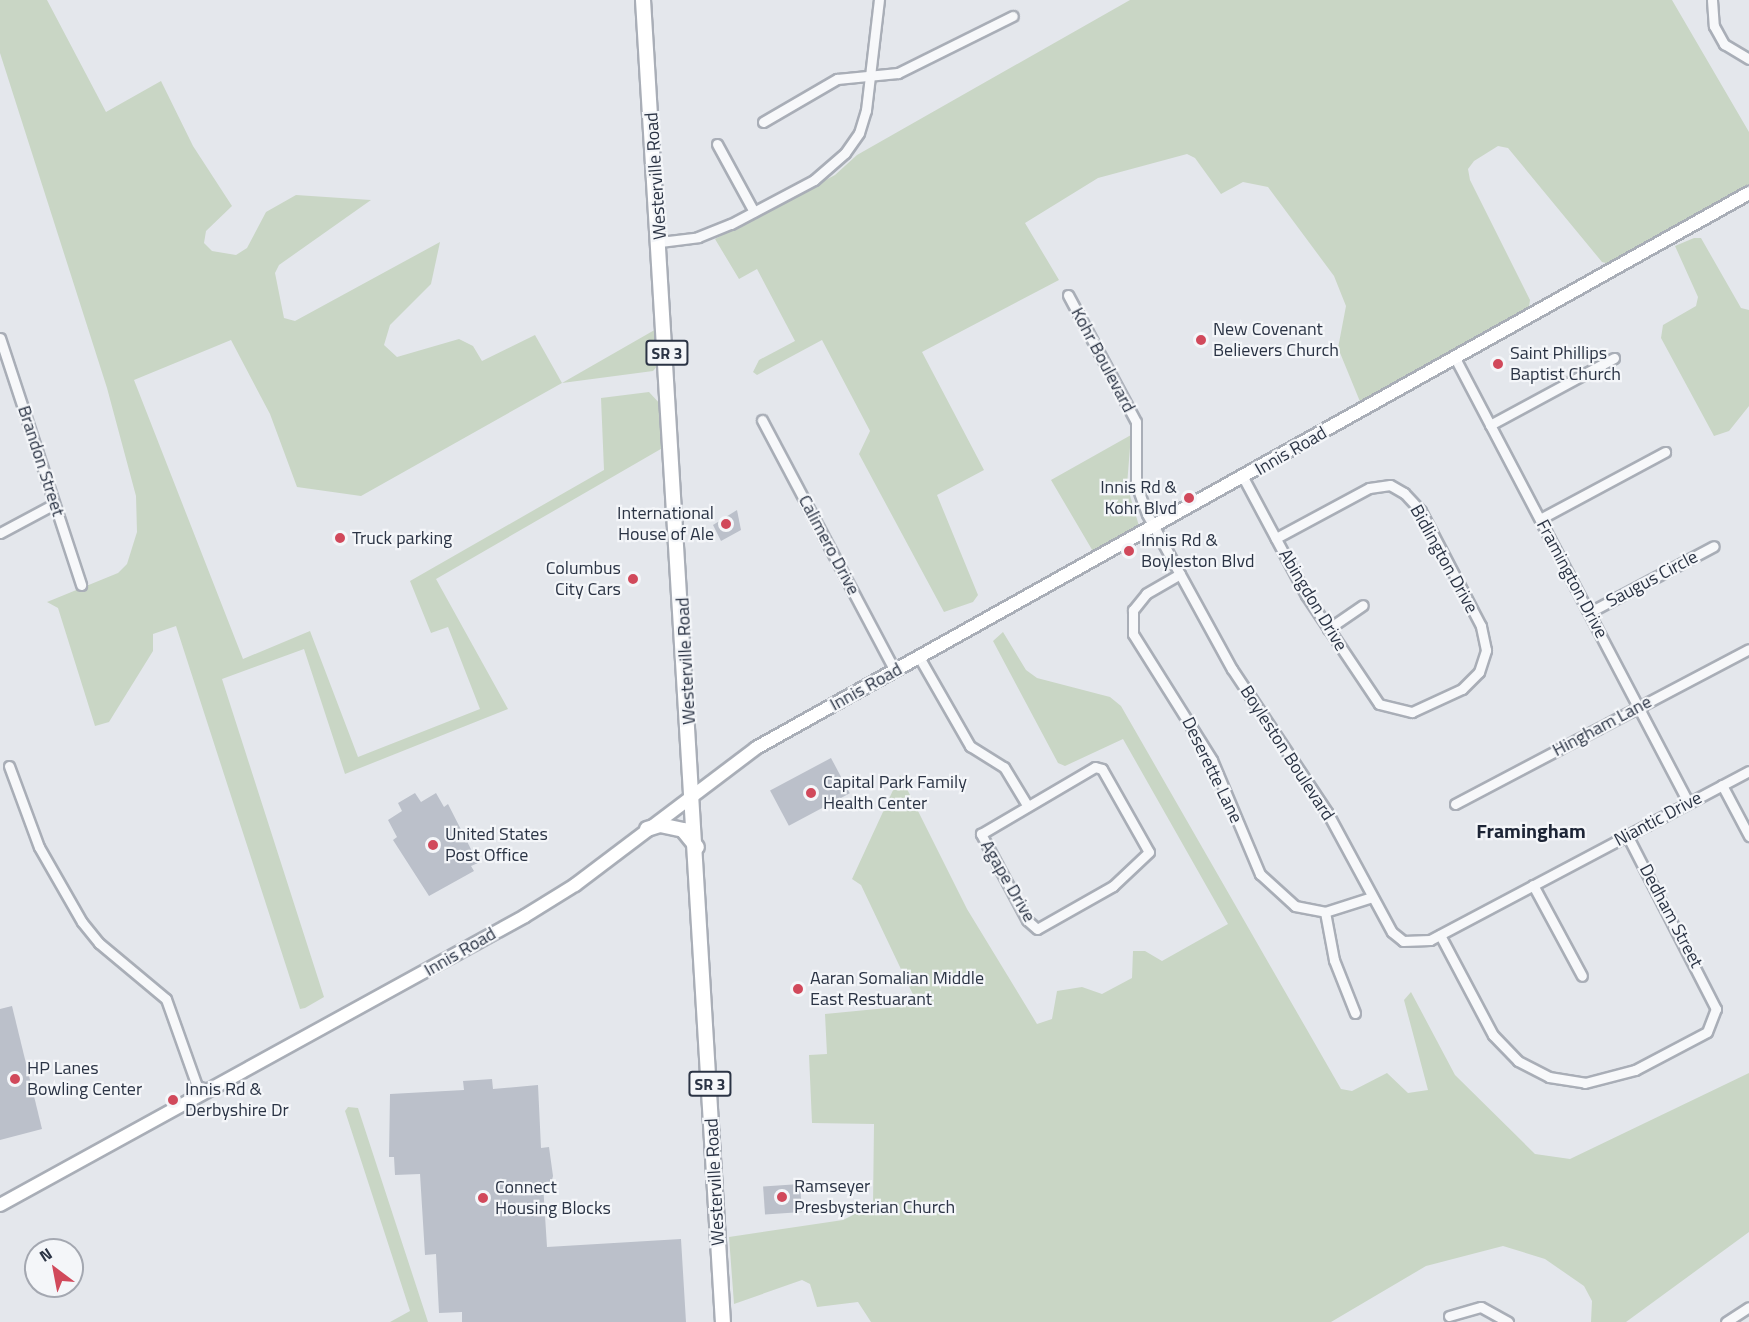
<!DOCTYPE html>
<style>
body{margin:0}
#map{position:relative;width:1749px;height:1322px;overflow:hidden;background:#e4e7ec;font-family:"Titillium Web",sans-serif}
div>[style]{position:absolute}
.green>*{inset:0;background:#c9d6c5}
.building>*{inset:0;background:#bbc0ca;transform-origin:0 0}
.roads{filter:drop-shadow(2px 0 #a9aeb7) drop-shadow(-2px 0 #a9aeb7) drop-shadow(0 2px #a9aeb7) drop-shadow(0 -2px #a9aeb7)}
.minor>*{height:9px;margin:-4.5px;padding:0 4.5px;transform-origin:4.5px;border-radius:4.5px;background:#f7f8fa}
.secondary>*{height:12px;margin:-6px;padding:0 6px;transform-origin:6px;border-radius:6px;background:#fff}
.primary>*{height:14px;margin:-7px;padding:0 7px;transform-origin:7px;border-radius:7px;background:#fff}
.dots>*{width:16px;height:16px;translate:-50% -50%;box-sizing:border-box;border:3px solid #f4f6f9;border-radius:50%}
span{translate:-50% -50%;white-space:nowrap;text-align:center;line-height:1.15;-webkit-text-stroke:4.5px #f4f6f9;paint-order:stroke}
.shield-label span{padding:2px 4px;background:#f4f6f9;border:2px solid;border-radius:4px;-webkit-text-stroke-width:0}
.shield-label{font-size:16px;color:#2b3445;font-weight:700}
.street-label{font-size:18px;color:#2b3445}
.poi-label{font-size:18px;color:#2b3445}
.left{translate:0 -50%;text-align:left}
.right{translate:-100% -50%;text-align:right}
.neighbourhood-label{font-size:20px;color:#1d2536;font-weight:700}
.north{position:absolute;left:24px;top:1238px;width:60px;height:60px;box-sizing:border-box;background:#f4f6f9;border:2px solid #a4a8b1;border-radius:50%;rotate:328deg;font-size:16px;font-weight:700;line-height:24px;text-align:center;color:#2b3445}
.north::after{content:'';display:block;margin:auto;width:21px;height:27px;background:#d1495b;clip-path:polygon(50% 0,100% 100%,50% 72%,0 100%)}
</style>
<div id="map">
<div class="green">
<div style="clip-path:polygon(0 0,47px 0,106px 112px,161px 81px,193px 146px,232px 206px,206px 231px,204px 243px,212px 251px,236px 255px,247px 248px,266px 212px,296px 195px,371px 200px,279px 265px,275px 273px,284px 318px,295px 321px,440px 242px,431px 284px,390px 325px,384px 345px,397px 357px,459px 339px,473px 346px,482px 361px,535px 335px,562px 383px,658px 328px,660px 363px,653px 371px,562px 383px,361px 496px,297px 487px,270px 414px,231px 340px,134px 380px,243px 659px,310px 631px,358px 757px,480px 709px,448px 627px,431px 633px,410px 581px,604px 470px,601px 398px,649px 392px,662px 406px,666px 446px,436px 579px,508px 709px,345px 774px,304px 649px,222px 679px,324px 997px,305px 1008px,300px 1009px,176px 626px,153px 634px,153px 651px,109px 722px,95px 726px,58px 608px,47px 602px,118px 573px,127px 564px,137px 532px,136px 496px,107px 388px,0 53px)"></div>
<div style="clip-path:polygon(1130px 0,1672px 0,1749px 132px,1749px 186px,1610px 264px,1602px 262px,1508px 148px,1498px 146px,1474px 161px,1468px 169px,1470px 180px,1530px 300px,1529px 307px,1361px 404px,1338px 348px,1346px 306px,1334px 276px,1268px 187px,1243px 182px,1221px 194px,1195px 158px,1187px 154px,1098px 178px,1025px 223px,1059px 280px,922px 352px,984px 470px,937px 495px,978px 595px,973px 602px,944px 612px,859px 454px,870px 431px,822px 340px,757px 375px,753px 372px,759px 360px,795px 341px,757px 269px,739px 279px,715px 239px,835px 175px,857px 155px)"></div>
<div style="clip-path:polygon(1694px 238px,1701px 238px,1741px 308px,1749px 310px,1749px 406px,1729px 431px,1714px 436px,1661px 338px,1663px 325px,1696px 306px,1698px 297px,1675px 246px)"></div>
<div style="clip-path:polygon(1131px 435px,1127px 485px,1139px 526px,1094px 553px,1051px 480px)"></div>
<div style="clip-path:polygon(1003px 632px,1026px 670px,1037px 678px,1110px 697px,1121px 706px,1341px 1089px,1352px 1091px,1387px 1073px,1408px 1093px,1428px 1090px,1404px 1000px,1411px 992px,1455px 1075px,1535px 1154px,1570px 1159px,1749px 1073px,1749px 1232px,1626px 1322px,1591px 1322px,1592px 1301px,1584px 1286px,1545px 1259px,1503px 1246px,1426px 1266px,1331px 1322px,871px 1322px,858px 1302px,817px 1307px,810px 1284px,802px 1280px,734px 1304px,729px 1237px,843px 1220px,873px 1205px,874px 1124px,812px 1123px,809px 1055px,827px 1054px,825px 1014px,918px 1005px,861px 885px,852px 879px,900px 775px,967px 909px,1037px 1024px,1052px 1019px,1057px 991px,1082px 987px,1102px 994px,1132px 978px,1133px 951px,1145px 951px,1162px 961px,1228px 924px,1123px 739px,1065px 766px,1058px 763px,993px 641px)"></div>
<div style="clip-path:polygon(348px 1107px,358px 1108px,428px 1322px,390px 1322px,410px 1311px,345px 1111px)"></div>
</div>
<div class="building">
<div style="clip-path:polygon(737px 510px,741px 530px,721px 541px,713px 525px)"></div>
<div style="left:831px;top:758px;width:40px;height:69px;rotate:62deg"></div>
<div style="clip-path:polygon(415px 793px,421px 802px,436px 793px,444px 807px,448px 804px,478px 863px,471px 866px,474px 871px,429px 896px,393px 840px,397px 837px,388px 820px,402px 811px,398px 803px)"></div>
<div style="clip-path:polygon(12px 1006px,42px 1129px,0 1140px,0 1009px)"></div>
<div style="clip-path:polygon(492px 1079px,493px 1089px,538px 1085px,541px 1148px,549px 1147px,553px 1176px,551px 1184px,543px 1184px,547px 1247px,681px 1239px,686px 1322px,462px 1322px,462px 1312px,439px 1313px,436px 1254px,425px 1255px,420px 1174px,395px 1175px,394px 1157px,389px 1157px,390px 1094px,464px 1090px,463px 1081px)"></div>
<div style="left:800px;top:1184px;width:28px;height:37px;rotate:86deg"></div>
</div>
<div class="roads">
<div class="minor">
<div style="left:1712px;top:0;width:26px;rotate:86deg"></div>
<div style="left:1714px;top:26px;width:21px;rotate:61deg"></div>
<div style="left:1724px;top:44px;width:29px;rotate:31deg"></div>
<div style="left:763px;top:122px;width:86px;rotate:-30.2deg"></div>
<div style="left:837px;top:79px;width:61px;rotate:-5.6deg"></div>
<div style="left:898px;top:73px;width:128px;rotate:-26.4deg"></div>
<div style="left:717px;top:144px;width:77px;rotate:61.4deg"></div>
<div style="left:660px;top:242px;width:38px;rotate:-7deg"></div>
<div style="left:698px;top:237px;width:35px;rotate:-22deg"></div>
<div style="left:731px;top:224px;width:94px;rotate:-27.9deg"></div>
<div style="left:814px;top:180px;width:41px;rotate:-41.1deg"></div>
<div style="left:845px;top:153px;width:24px;rotate:-55deg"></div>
<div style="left:859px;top:133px;width:24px;rotate:-73deg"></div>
<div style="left:866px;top:110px;width:111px;rotate:-83.3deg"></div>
<div style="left:1068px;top:295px;width:144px;rotate:61.8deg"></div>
<div style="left:1136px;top:422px;width:62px;rotate:90deg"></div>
<div style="left:1136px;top:484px;width:32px;rotate:70deg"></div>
<div style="left:1147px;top:514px;width:177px;rotate:61.3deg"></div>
<div style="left:1232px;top:669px;width:172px;rotate:56.4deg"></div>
<div style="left:1327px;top:812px;width:136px;rotate:61.6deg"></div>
<div style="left:1392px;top:932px;width:14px;rotate:39deg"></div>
<div style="left:1403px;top:941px;width:27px;rotate:-2deg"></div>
<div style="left:1430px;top:940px;width:361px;rotate:-27.9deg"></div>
<div style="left:0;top:338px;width:260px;rotate:71.8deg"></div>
<div style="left:1455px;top:358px;width:501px;rotate:62.31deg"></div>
<div style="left:762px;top:420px;width:284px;rotate:62.1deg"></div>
<div style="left:1490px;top:425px;width:141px;rotate:-28.4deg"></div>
<div style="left:1244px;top:479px;width:132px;rotate:61.9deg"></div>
<div style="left:1306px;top:595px;width:131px;rotate:56.2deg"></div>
<div style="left:1379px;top:704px;width:34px;rotate:14deg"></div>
<div style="left:1412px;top:712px;width:55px;rotate:-24.7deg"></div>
<div style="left:1462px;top:689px;width:24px;rotate:-45deg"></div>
<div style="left:1479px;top:672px;width:23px;rotate:-72deg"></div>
<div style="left:1486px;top:650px;width:25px;rotate:-102deg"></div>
<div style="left:1481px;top:626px;width:130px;rotate:-117.6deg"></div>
<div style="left:1421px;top:511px;width:25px;rotate:-133deg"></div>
<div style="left:1404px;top:493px;width:16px;rotate:-150deg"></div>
<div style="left:1390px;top:485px;width:21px;rotate:172deg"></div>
<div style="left:1369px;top:488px;width:106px;rotate:151.7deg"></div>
<div style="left:1540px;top:519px;width:142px;rotate:-28.2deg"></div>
<div style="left:0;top:533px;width:61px;rotate:-28.2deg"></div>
<div style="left:1180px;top:574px;width:39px;rotate:150deg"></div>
<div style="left:1146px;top:594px;width:21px;rotate:129deg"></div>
<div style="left:1133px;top:610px;width:24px;rotate:90deg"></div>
<div style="left:1133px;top:634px;width:149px;rotate:57.9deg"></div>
<div style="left:1212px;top:760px;width:124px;rotate:67.2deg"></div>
<div style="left:1260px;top:874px;width:47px;rotate:42.4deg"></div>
<div style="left:1295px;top:906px;width:31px;rotate:11deg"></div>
<div style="left:1325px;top:912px;width:49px;rotate:-17.7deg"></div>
<div style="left:1590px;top:612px;width:140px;rotate:-28deg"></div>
<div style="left:1328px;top:629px;width:42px;rotate:-34.4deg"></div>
<div style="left:919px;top:657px;width:103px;rotate:60.2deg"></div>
<div style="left:970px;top:746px;width:40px;rotate:32deg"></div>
<div style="left:1004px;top:767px;width:44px;rotate:58.8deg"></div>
<div style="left:9px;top:766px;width:86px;rotate:69.7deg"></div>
<div style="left:39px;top:847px;width:86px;rotate:60.2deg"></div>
<div style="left:82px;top:922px;width:27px;rotate:51deg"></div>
<div style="left:99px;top:943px;width:87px;rotate:39.9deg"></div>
<div style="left:166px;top:999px;width:92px;rotate:70.4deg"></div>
<div style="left:197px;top:1086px;width:14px;rotate:17deg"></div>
<div style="left:1095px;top:767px;width:7px;rotate:16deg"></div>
<div style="left:1102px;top:769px;width:95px;rotate:60.5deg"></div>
<div style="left:1149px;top:852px;width:50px;rotate:136.6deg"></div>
<div style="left:1113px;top:886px;width:87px;rotate:150.5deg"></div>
<div style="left:1037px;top:929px;width:13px;rotate:-138deg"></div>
<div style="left:1027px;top:920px;width:98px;rotate:-118.1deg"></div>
<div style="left:981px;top:834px;width:132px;rotate:-30.4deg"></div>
<div style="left:1722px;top:785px;width:58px;rotate:62.1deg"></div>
<div style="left:1455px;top:804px;width:332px;rotate:-27.8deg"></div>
<div style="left:1533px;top:885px;width:103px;rotate:61.7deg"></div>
<div style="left:1325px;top:912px;width:49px;rotate:79.4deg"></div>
<div style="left:1334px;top:960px;width:57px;rotate:68.4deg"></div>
<div style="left:1440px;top:935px;width:113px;rotate:62.1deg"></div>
<div style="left:1493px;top:1035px;width:36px;rotate:46deg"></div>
<div style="left:1518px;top:1061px;width:35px;rotate:27deg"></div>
<div style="left:1549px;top:1077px;width:36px;rotate:9deg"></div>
<div style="left:1585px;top:1083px;width:52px;rotate:-14.6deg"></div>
<div style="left:1635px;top:1070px;width:81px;rotate:-27.8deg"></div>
<div style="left:1707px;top:1032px;width:25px;rotate:-69deg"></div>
<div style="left:1716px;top:1009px;width:195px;rotate:-117.1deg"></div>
<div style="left:1449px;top:1316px;width:33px;rotate:-16deg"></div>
<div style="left:1481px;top:1307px;width:31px;rotate:29deg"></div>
<div style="left:1726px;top:1322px;width:27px;rotate:-33deg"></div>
</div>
<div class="secondary">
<div style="left:0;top:1205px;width:599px;rotate:-28.83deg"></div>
<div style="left:525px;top:916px;width:59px;rotate:-31.8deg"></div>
<div style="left:575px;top:885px;width:227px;rotate:-37.1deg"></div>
<div style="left:756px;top:748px;width:1138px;rotate:-29.2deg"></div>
</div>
<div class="primary">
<div style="left:643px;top:0;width:1324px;rotate:86.54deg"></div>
<div style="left:647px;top:829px;width:14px;rotate:-17deg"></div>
<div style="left:660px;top:825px;width:24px;rotate:12deg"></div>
<div style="left:683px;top:830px;width:22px;rotate:51deg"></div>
</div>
</div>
<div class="dots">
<div style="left:1201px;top:340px;background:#d1495b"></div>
<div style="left:1498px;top:364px;background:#d1495b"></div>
<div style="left:1189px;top:498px;background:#d1495b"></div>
<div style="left:726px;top:524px;background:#d1495b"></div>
<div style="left:340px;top:538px;background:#d1495b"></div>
<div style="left:1129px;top:551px;background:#d1495b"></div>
<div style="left:633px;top:579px;background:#d1495b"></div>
<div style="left:811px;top:793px;background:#d1495b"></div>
<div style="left:433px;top:845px;background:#d1495b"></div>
<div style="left:798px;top:989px;background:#d1495b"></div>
<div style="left:15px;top:1079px;background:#d1495b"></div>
<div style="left:173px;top:1100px;background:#d1495b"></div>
<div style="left:782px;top:1197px;background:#d1495b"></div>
<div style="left:483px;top:1198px;background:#d1495b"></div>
</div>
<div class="shield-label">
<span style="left:667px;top:353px">SR 3</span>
<span style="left:710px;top:1084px">SR 3</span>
</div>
<div class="street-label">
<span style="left:656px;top:176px;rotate:-94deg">Westerville Road</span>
<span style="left:1103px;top:360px;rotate:62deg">Kohr Boulevard</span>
<span style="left:1291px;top:451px;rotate:-30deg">Innis Road</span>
<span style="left:41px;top:461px;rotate:72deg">Brandon Street</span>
<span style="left:829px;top:545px;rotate:62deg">Calimero Drive</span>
<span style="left:1444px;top:559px;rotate:61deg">Bidlington Drive</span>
<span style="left:1572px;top:579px;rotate:62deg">Framington Drive</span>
<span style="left:1652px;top:579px;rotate:-28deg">Saugus Circle</span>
<span style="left:1313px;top:600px;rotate:59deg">Abingdon Drive</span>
<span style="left:686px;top:661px;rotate:-93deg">Westerville Road</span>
<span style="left:866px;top:687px;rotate:-29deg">Innis Road</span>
<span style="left:1602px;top:726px;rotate:-28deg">Hingham Lane</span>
<span style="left:1287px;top:753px;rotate:57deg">Boyleston Boulevard</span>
<span style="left:1212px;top:770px;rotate:64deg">Deserette Lane</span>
<span style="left:1658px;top:819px;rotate:-28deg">Niantic Drive</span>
<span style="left:1008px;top:881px;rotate:60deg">Agape Drive</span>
<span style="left:1671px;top:916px;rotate:62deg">Dedham Street</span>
<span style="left:460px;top:952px;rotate:-30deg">Innis Road</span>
<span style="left:715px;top:1182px;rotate:-93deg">Westerville Road</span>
</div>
<div class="poi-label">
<span class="left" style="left:1213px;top:340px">New Covenant<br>Believers Church</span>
<span class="left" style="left:1510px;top:364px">Saint Phillips<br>Baptist Church</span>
<span class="right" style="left:1177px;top:498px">Innis Rd &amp;<br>Kohr Blvd</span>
<span class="right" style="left:714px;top:524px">International<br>House of Ale</span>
<span class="left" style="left:352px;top:538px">Truck parking</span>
<span class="left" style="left:1141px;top:551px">Innis Rd &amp;<br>Boyleston Blvd</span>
<span class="right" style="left:621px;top:579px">Columbus<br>City Cars</span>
<span class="left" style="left:823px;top:793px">Capital Park Family<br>Health Center</span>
<span class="left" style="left:445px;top:845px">United States<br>Post Office</span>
<span class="left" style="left:810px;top:989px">Aaran Somalian Middle<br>East Restuarant</span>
<span class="left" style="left:27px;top:1079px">HP Lanes<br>Bowling Center</span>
<span class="left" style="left:185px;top:1100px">Innis Rd &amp;<br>Derbyshire Dr</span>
<span class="left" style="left:794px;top:1197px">Ramseyer<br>Presbysterian Church</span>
<span class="left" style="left:495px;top:1198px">Connect<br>Housing Blocks</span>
</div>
<div class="neighbourhood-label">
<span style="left:1531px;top:830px">Framingham</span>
</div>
<div class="north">N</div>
</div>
